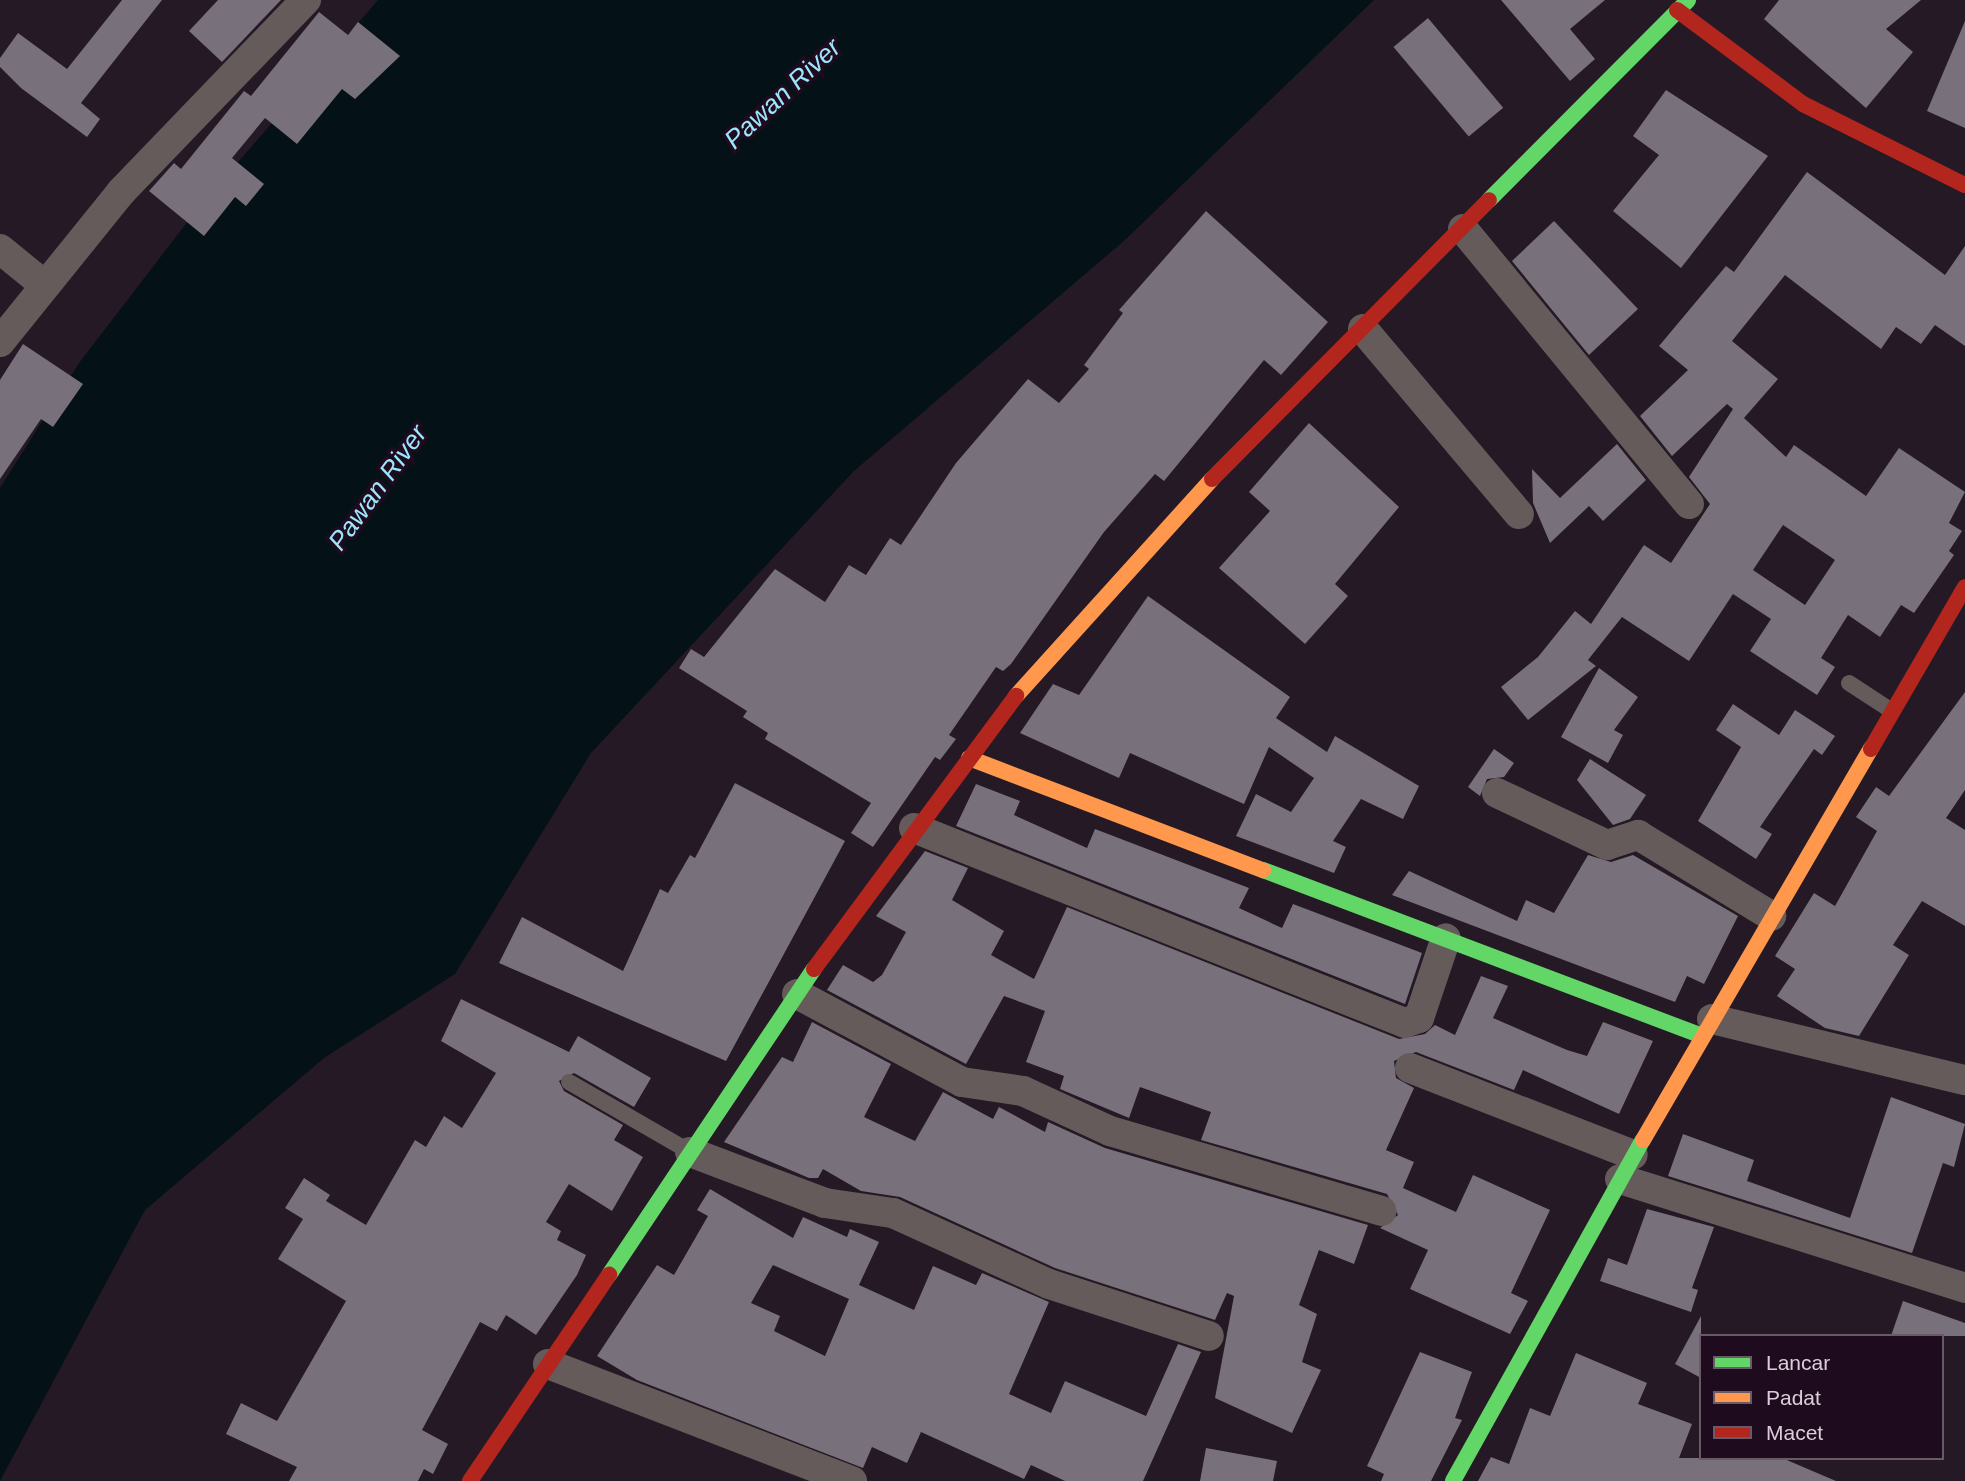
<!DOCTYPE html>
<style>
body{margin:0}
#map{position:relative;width:1965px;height:1481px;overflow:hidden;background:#241924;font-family:Arial,sans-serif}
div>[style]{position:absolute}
.water>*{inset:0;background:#041217}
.building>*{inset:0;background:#78707a;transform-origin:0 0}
.lane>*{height:16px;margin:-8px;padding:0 8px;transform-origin:8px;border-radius:8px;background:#645b5a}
.street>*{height:30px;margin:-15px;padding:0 15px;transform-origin:15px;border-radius:15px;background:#645b5a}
.fast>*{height:16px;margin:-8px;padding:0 8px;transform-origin:8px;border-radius:8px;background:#63d668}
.slow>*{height:16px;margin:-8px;padding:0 8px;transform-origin:8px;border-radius:8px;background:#ff974d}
.jam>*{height:16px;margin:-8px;padding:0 8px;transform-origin:8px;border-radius:8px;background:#b3261e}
span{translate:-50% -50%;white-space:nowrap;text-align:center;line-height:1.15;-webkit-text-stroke:7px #1e0c1e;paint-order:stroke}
.water-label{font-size:26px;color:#9ce7fe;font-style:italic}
.legend{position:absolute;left:1699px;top:1334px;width:245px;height:126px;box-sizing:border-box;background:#1e0c1e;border:2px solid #6a5a69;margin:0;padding:9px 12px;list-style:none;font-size:21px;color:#dbceda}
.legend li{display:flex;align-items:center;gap:14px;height:35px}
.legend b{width:35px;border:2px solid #6a5a69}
</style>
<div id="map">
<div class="water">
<div style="clip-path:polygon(378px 0,1374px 0,1125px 240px,854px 471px,591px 753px,455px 974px,324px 1058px,145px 1210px,0 1481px,0 488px,79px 363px,195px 212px)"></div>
</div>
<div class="building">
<div style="clip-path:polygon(122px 0,162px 0,81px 103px,100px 119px,87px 137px,21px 88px,0 67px,0 58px,18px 33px,67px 69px)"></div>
<div style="clip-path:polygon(218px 0,281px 0,222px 62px,189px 31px)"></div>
<div style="clip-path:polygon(1501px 0,1605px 0,1570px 29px,1595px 59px,1570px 81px)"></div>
<div style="clip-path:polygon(1779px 0,1921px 0,1886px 29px,1913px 52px,1866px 108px,1764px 19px)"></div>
<div style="clip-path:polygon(319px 12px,348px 35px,358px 22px,400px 56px,355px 99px,342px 89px,297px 144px,265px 118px,232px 158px,264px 184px,246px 206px,235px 197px,204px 236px,149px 191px,174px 163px,181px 169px,244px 91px,251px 96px)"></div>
<div style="left:1428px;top:18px;width:117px;height:45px;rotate:50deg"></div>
<div style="clip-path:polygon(1965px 21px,1965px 128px,1927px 111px)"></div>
<div style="clip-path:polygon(1666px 90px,1768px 156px,1681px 268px,1613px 211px,1659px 155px,1633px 136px)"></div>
<div style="clip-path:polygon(evenodd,1807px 172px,1945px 275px,1965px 246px,1965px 346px,1935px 325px,1921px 344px,1896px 327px,1881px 349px,1785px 275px,1732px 341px,1778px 379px,1744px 418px,1786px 457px,1794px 445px,1866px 496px,1899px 448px,1965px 492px,1949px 523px,1962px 531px,1949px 551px,1954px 555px,1914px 613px,1901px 605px,1880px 637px,1848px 615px,1821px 658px,1835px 667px,1817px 695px,1750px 651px,1771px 619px,1733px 594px,1689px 661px,1622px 617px,1588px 660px,1596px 666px,1528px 720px,1501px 687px,1538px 657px,1575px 611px,1591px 624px,1644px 545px,1671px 563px,1710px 504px,1689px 477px,1733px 409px,1727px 404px,1672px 456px,1640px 416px,1688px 370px,1659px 346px,1726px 266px,1734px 272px,1807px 172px,1783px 525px,1835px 560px,1805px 605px,1753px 570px,1783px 525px)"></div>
<div style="clip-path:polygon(1206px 211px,1328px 322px,1281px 375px,1264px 360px,1164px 481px,1155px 474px,1104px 532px,1011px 664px,1003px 671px,996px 667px,949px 735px,956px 739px,940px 760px,935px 757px,873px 847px,851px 833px,871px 803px,765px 739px,768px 733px,743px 717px,747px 711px,679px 668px,691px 649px,704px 657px,775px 569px,825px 602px,849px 565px,866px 575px,890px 538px,901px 545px,956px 463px,1028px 379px,1059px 403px,1089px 369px,1084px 365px,1123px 313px,1119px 310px)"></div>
<div style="clip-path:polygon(1554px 221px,1638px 309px,1589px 355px,1512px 261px)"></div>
<div style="clip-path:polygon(23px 344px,83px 384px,53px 427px,41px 419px,0 479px,0 380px)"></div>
<div style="clip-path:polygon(1309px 423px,1399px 507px,1335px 584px,1348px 596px,1305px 644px,1219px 568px,1270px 511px,1249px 492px)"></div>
<div style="clip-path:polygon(1617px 444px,1646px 480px,1603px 521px,1589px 506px,1550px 543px,1533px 503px,1532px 469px,1560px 498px)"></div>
<div style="clip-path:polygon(1148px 596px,1290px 697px,1276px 718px,1327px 752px,1335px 736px,1419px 786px,1403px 819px,1361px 799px,1333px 841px,1346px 847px,1334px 873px,1236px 836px,1256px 794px,1291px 812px,1314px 778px,1269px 747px,1244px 804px,1130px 753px,1119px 778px,1020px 733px,1053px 684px,1079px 695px)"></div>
<div style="clip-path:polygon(1599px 668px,1638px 697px,1614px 730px,1623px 735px,1608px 763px,1561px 737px)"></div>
<div style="clip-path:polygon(1965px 692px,1965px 790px,1946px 818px,1965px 830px,1965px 926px,1922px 901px,1893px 945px,1909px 955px,1859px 1036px,1825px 1028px,1777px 996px,1795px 969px,1775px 956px,1814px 893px,1835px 906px,1877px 831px,1856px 817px,1876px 787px,1889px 796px)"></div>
<div style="clip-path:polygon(1733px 704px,1779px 735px,1795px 710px,1835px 736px,1822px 755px,1814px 749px,1760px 827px,1772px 834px,1756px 859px,1698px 821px,1741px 747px,1716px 730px)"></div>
<div style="clip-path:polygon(1494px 749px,1514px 763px,1504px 777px,1487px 779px,1480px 796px,1468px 787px)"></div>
<div style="clip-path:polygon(1590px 759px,1646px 795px,1630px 819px,1613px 825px,1577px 780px)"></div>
<div style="clip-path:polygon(735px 783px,845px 841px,726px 1061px,499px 963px,522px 917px,623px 971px,660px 889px,668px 893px,690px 855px,695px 858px)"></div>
<div style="clip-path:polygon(976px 784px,1020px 801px,1014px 815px,1087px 848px,1095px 829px,1249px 888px,1239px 908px,1282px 928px,1293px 904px,1422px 953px,1405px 1004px,956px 826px)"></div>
<div style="clip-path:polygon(925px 851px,968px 868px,952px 900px,1004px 931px,991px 955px,1034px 979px,1067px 907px,1399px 1039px,1425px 1034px,1435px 1025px,1455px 1035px,1481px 976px,1508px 986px,1493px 1018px,1567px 1050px,1587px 1056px,1603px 1022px,1653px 1041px,1619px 1114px,1523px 1070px,1514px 1090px,1416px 1052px,1394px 1061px,1396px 1078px,1414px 1088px,1386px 1150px,1414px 1162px,1403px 1188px,1456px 1212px,1473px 1175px,1550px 1210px,1511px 1293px,1528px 1301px,1510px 1334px,1410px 1289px,1428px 1250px,1380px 1228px,1398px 1215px,1387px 1194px,1201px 1140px,1211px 1112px,1140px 1087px,1129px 1118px,1060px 1089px,1064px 1076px,1026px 1062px,1045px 1011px,1004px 996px,966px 1064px,827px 990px,843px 965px,873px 982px,882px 975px,906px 932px,876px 916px)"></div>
<div style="clip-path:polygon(1588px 855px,1611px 862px,1633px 855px,1738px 916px,1704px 984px,1687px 976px,1675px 1002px,1392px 895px,1409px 871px,1517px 921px,1526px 900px,1554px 913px)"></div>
<div style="clip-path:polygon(461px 999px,569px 1052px,578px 1036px,651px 1078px,634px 1107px,574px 1073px,559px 1081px,564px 1091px,623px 1125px,614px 1140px,643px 1157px,612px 1211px,569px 1184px,546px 1222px,561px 1231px,557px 1240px,586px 1255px,577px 1275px,536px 1335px,506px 1315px,497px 1331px,480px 1322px,422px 1430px,448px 1444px,433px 1474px,424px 1469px,418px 1481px,289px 1481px,297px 1467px,226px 1434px,241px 1403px,277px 1421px,346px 1301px,278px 1259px,303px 1219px,285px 1208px,304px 1178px,330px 1195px,326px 1201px,366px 1225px,415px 1140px,426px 1147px,444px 1116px,462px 1128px,496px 1073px,441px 1041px)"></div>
<div style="clip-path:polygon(812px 1022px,891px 1064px,864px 1117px,915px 1141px,943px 1092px,993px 1119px,999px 1107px,1045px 1132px,1048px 1122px,1105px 1148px,1368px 1225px,1354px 1264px,1319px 1250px,1299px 1305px,1317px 1314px,1302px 1362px,1321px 1370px,1292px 1433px,1215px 1398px,1234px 1296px,1227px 1293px,1215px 1320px,1055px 1268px,900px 1197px,861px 1191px,823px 1169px,818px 1178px,809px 1178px,724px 1142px,782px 1057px,793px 1062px)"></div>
<div style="clip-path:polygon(1891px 1097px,1965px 1124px,1954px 1167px,1943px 1163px,1912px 1253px,1668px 1176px,1683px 1134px,1754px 1160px,1747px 1181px,1850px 1218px)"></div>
<div style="clip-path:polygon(evenodd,710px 1189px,793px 1238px,803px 1217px,847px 1237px,850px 1229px,879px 1242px,859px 1285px,914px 1310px,933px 1266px,976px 1285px,982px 1273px,1049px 1302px,1009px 1394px,1051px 1413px,1065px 1381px,1146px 1416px,1178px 1344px,1201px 1352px,1143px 1481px,1065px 1481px,1031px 1465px,1024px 1479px,921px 1432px,907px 1463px,872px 1447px,863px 1468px,637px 1380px,597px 1356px,657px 1265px,674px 1275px,708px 1216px,697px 1210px,710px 1189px,773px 1265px,849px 1299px,825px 1356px,774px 1331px,780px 1316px,751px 1303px,773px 1265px)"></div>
<div style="clip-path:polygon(1647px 1209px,1714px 1227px,1692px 1288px,1698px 1290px,1691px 1312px,1600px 1281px,1608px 1258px,1627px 1265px)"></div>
<div style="clip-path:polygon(1903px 1301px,1965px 1323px,1965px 1336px,1891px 1336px)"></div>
<div style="clip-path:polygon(1701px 1316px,1701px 1378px,1675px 1364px)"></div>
<div style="clip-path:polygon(1420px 1352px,1472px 1372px,1455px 1418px,1462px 1420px,1431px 1481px,1381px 1481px,1384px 1474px,1367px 1466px)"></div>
<div style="clip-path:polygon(1576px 1353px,1647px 1383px,1638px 1404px,1692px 1424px,1679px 1458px,1782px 1458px,1836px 1481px,1478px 1481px,1491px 1457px,1509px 1464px,1530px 1408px,1550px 1416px)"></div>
<div style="clip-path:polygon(1206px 1448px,1277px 1461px,1273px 1481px,1200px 1481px)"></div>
</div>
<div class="lane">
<div style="left:1849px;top:683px;width:51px;rotate:33.1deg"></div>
<div style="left:569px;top:1082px;width:140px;rotate:30deg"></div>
</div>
<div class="street">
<div style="left:1463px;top:229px;width:356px;rotate:50.6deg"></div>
<div style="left:0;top:249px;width:55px;rotate:39.1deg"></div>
<div style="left:1363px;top:329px;width:242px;rotate:49.9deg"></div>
<div style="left:0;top:342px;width:193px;rotate:-51.1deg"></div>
<div style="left:121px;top:192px;width:267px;rotate:-46.1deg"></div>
<div style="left:1497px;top:793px;width:122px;rotate:25.3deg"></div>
<div style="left:1607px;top:845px;width:33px;rotate:-18deg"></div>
<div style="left:1638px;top:835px;width:156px;rotate:31.3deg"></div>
<div style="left:914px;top:828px;width:528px;rotate:21.66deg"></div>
<div style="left:1405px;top:1023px;width:15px;rotate:-20deg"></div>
<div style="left:1419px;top:1018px;width:84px;rotate:-71.4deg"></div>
<div style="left:797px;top:994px;width:187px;rotate:28.1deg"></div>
<div style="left:962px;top:1082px;width:62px;rotate:8.4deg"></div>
<div style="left:1023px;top:1091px;width:96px;rotate:24.7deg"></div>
<div style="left:1110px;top:1131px;width:283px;rotate:16.4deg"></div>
<div style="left:1712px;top:1019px;width:260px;rotate:13.6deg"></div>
<div style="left:1410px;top:1068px;width:239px;rotate:21.3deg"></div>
<div style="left:690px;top:1152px;width:144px;rotate:20.7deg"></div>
<div style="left:825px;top:1203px;width:69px;rotate:8.4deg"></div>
<div style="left:893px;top:1213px;width:171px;rotate:24.5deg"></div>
<div style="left:1049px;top:1284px;width:168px;rotate:18deg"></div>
<div style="left:1620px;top:1179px;width:362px;rotate:17.5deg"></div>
<div style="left:548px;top:1364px;width:326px;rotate:21.1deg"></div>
</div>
<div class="fast">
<div style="left:1489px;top:200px;width:282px;rotate:-45.1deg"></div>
<div style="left:1263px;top:870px;width:469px;rotate:20.7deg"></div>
<div style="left:609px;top:1275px;width:368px;rotate:-56.2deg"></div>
<div style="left:1453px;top:1481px;width:390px;rotate:-60.9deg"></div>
</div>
<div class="slow">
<div style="left:1016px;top:696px;width:292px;rotate:-47.9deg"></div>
<div style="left:969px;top:758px;width:315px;rotate:20.9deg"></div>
<div style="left:1643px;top:1140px;width:453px;rotate:-59.8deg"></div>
</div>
<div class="jam">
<div style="left:1677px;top:10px;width:157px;rotate:36.7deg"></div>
<div style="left:1803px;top:104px;width:181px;rotate:26.6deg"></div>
<div style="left:1212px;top:479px;width:393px;rotate:-45.2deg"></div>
<div style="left:1871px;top:749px;width:187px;rotate:-59.9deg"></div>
<div style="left:814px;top:969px;width:340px;rotate:-53.5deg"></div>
<div style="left:470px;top:1481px;width:249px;rotate:-56deg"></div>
</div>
<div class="water-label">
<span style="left:783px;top:94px;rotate:-43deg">Pawan River</span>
<span style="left:378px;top:488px;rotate:-54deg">Pawan River</span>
</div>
<ul class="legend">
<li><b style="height:9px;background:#63d668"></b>Lancar</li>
<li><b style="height:9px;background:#ff974d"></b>Padat</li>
<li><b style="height:9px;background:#b3261e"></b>Macet</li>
</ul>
</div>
